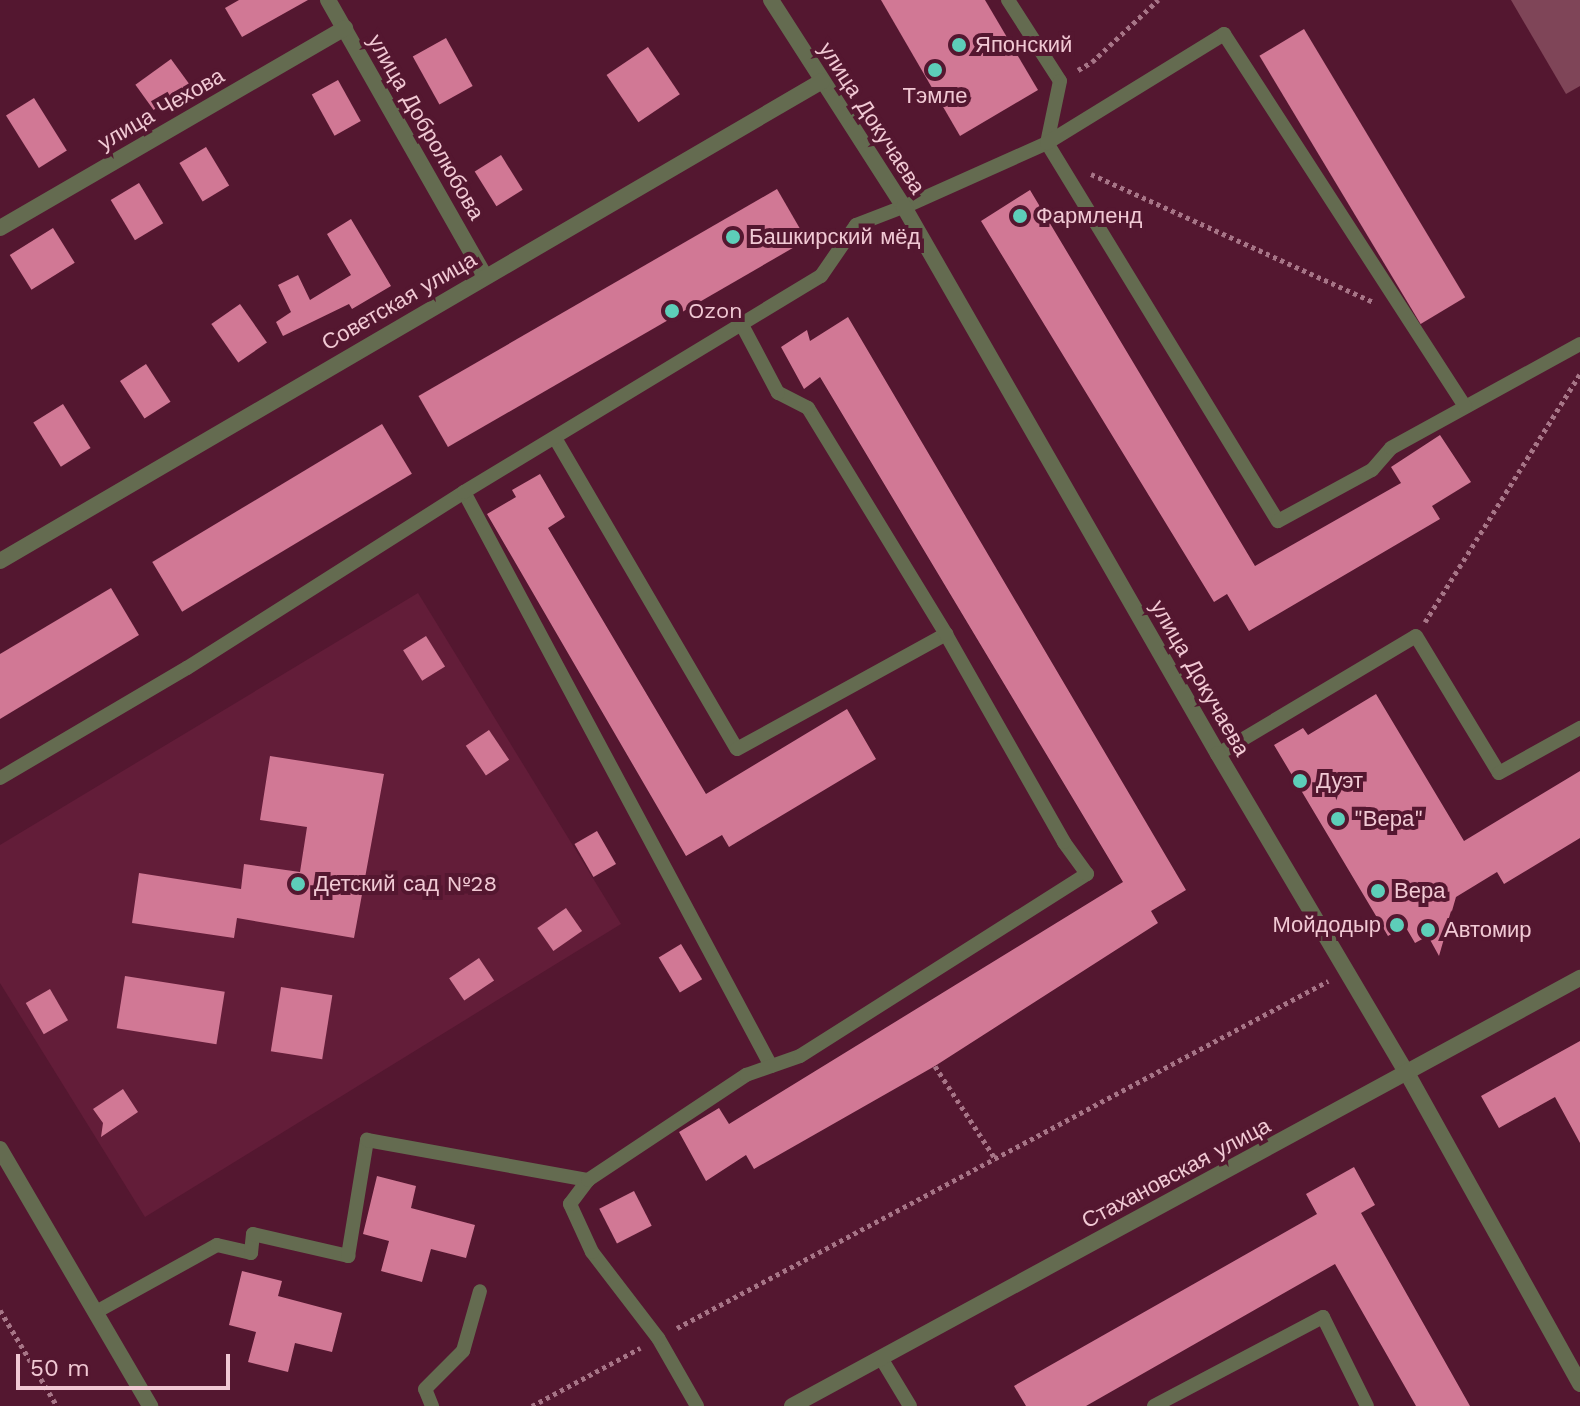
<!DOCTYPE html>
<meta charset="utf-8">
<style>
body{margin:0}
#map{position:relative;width:1580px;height:1406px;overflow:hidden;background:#541730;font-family:"Work Sans",sans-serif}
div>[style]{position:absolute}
.built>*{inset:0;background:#631d39}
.green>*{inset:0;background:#7f4558}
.building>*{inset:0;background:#d17895;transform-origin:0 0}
.path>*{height:5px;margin-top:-2.5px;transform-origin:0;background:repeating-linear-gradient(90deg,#a77587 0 4px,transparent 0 8px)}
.service>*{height:14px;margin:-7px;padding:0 7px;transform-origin:7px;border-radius:7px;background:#646b50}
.minor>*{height:16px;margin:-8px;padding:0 8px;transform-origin:8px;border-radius:8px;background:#646b50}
.tertiary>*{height:16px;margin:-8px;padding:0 8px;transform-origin:8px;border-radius:8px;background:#646b50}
.dots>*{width:22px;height:22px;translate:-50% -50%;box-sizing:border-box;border:4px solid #541730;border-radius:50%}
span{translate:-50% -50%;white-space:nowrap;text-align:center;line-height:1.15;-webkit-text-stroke:8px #541730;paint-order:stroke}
.poi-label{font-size:22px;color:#f1c9d4}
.left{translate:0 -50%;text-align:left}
.right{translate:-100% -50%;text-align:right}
.street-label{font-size:22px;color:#f1c9d4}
.scale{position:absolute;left:16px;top:1354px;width:214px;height:36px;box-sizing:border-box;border:4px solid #f1c9d4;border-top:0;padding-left:10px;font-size:24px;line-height:28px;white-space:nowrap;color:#f1c9d4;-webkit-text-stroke:6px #541730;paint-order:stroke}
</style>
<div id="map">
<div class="built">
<div style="clip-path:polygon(418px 593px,621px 924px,145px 1217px,0 983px,0 845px)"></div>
</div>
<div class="green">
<div style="clip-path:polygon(1511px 0,1580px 0,1580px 86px,1566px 94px)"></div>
</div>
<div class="building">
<div style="clip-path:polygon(239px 0,308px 0,242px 37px,225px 8px)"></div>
<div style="clip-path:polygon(881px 0,985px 0,1038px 90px,960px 136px)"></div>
<div style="left:1304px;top:29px;width:313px;height:52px;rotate:59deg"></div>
<div style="left:446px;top:38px;width:55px;height:38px;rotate:61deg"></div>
<div style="left:648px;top:47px;width:57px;height:50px;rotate:56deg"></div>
<div style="left:171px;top:59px;width:31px;height:44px;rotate:54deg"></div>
<div style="left:338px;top:80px;width:47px;height:30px;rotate:61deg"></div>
<div style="left:34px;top:98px;width:62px;height:33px;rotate:58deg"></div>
<div style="left:206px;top:147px;width:45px;height:31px;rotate:59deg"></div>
<div style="left:501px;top:155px;width:41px;height:31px;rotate:58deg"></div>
<div style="left:139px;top:183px;width:47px;height:33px;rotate:59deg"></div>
<div style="left:777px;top:189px;width:59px;height:414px;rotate:60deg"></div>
<div style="clip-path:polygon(1030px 190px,1255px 566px,1401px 483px,1391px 467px,1440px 435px,1471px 482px,1432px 506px,1440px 519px,1249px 631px,1227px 594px,1214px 602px,981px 221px)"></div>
<div style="clip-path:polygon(351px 219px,391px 286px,352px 309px,349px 304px,283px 336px,276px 322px,291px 312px,278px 285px,298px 275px,310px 300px,351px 275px,327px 234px)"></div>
<div style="left:53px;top:228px;width:41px;height:51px;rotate:58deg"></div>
<div style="left:240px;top:304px;width:47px;height:35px;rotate:55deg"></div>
<div style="clip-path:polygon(848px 317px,1186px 890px,1151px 911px,1158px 923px,935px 1066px,754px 1169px,746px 1155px,706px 1181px,679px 1132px,719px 1108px,729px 1124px,1123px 882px,820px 377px,804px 389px,781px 347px,807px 330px,810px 341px)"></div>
<div style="left:146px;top:364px;width:45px;height:31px;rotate:57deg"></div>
<div style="left:63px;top:404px;width:52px;height:35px;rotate:58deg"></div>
<div style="left:382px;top:424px;width:58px;height:268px;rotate:59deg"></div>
<div style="clip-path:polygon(540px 474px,565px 517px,548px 528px,706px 794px,847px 709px,876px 759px,729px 847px,722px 835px,686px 856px,487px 514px,516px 497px,512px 490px)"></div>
<div style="clip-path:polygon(111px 588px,139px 635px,0 719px,0 654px)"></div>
<div style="left:426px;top:636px;width:36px;height:27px;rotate:58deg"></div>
<div style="clip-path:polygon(1376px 694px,1464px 841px,1580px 771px,1580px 838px,1504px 884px,1497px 872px,1456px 897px,1439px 956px,1428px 936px,1415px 943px,1405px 926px,1388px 936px,1274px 745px,1303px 728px,1308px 735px)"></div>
<div style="left:489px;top:730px;width:36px;height:28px;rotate:56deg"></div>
<div style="clip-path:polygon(270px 756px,384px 774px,354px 938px,237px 918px,234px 938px,132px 923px,139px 873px,241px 889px,244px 864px,300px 872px,307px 827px,260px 820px)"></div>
<div style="left:597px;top:831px;width:38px;height:26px;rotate:60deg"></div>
<div style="left:566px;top:908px;width:28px;height:35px;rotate:55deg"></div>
<div style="left:681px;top:944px;width:41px;height:26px;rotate:59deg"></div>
<div style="left:479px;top:958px;width:27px;height:36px;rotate:56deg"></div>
<div style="left:125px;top:976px;width:101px;height:53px;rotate:9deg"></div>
<div style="left:281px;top:987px;width:52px;height:65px;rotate:9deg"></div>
<div style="left:50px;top:989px;width:36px;height:28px;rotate:60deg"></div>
<div style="clip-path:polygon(1580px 1041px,1580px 1143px,1555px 1097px,1499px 1128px,1481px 1096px)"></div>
<div style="clip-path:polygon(123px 1089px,138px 1112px,101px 1137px,103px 1123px,93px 1109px)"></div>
<div style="clip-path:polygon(1354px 1167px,1375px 1205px,1361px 1213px,1470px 1406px,1416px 1406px,1335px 1264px,1086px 1406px,1026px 1406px,1014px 1386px,1317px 1214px,1306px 1194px)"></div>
<div style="clip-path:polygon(377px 1176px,416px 1186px,411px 1208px,475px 1225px,466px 1258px,431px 1249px,422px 1282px,381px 1271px,389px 1241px,363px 1234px)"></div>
<div style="left:634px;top:1191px;width:39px;height:39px;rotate:63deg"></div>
<div style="clip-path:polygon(242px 1271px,282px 1281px,278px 1296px,342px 1313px,332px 1352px,295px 1343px,288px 1372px,248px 1362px,256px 1332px,229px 1325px)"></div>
</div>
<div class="path">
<div style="left:1078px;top:70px;width:16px;rotate:-30deg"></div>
<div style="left:1092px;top:62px;width:91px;rotate:-43.2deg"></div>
<div style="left:1091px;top:174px;width:310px;rotate:24.4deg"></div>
<div style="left:1425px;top:622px;width:292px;rotate:-58deg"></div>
<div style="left:935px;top:1066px;width:112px;rotate:57deg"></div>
<div style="left:0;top:1310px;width:112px;rotate:59.3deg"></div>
<div style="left:677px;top:1328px;width:738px;rotate:-28.06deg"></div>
<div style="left:532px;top:1406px;width:123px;rotate:-28.2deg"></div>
</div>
<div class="service">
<div style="left:1008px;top:0;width:96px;rotate:57.3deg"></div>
<div style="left:1060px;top:81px;width:63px;rotate:101.8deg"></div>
<div style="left:1047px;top:143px;width:443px;rotate:58.6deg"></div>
<div style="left:1278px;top:521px;width:107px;rotate:-28.5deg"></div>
<div style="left:1372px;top:470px;width:29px;rotate:-49deg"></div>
<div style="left:1391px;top:448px;width:216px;rotate:-28.8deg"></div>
<div style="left:904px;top:207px;width:157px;rotate:-24.1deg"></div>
<div style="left:1047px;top:143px;width:208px;rotate:-31.6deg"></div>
<div style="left:1224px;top:34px;width:444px;rotate:57.1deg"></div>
<div style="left:555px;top:438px;width:360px;rotate:59.7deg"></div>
<div style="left:737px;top:749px;width:239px;rotate:-28.8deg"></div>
<div style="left:464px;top:492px;width:651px;rotate:61.86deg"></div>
<div style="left:1218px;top:754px;width:230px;rotate:-30.8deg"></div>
<div style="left:1416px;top:636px;width:160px;rotate:58.8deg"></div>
<div style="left:1499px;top:773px;width:93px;rotate:-29.1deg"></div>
<div style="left:0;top:778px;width:217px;rotate:-30.5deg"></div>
<div style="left:187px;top:668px;width:328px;rotate:-32.4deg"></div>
<div style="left:464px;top:492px;width:417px;rotate:-31.2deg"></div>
<div style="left:821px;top:276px;width:62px;rotate:-55.5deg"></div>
<div style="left:856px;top:225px;width:50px;rotate:-21deg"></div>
<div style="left:96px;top:1312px;width:138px;rotate:-29deg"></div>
<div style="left:217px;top:1245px;width:35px;rotate:13deg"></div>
<div style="left:251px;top:1253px;width:19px;rotate:-84deg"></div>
<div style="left:253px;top:1234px;width:98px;rotate:13deg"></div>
<div style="left:348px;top:1256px;width:118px;rotate:-80.7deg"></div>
<div style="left:367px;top:1140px;width:225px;rotate:10.3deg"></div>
<div style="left:881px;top:1358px;width:56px;rotate:58.9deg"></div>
<div style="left:432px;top:1406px;width:18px;rotate:-112deg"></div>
<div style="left:425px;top:1389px;width:54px;rotate:-45deg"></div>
<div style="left:463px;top:1351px;width:62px;rotate:-74.2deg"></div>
<div style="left:697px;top:1406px;width:78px;rotate:-119.8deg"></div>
<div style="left:658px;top:1338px;width:108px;rotate:-127.5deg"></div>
<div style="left:592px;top:1252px;width:53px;rotate:-114.6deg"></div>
<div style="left:570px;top:1204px;width:30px;rotate:-53deg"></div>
<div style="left:588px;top:1180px;width:190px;rotate:-33.6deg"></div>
<div style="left:746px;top:1075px;width:57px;rotate:-19.4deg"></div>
<div style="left:800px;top:1056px;width:340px;rotate:-32.4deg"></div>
<div style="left:1087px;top:874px;width:39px;rotate:-126deg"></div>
<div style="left:1064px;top:842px;width:239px;rotate:-119.6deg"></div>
<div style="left:946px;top:634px;width:265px;rotate:-121.4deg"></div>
<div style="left:808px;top:408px;width:34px;rotate:-153deg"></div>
<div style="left:778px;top:393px;width:79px;rotate:-117.9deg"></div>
<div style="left:1154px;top:1406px;width:191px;rotate:-27.8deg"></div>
<div style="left:1323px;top:1317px;width:99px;rotate:63.7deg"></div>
</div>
<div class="minor">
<div style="left:328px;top:0;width:318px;rotate:60.4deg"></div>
<div style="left:771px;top:0;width:246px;rotate:57.3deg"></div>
<div style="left:904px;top:207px;width:631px;rotate:60.14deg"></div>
<div style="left:1218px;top:754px;width:371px;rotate:59.4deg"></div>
<div style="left:1407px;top:1073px;width:356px;rotate:60.9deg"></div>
<div style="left:0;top:228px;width:399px;rotate:-30.1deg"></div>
<div style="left:0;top:561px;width:952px;rotate:-30.28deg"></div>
<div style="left:792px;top:1406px;width:897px;rotate:-28.51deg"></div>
</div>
<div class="tertiary">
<div style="left:0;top:1149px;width:298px;rotate:59.7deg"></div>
</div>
<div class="dots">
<div style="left:959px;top:45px;background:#5dceb9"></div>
<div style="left:935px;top:70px;background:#5dceb9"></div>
<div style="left:1020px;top:216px;background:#5dceb9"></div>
<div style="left:733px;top:237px;background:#5dceb9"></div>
<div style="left:672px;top:311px;background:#5dceb9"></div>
<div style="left:1300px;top:781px;background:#5dceb9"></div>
<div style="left:1338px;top:819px;background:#5dceb9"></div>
<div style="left:298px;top:884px;background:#5dceb9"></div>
<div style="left:1378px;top:891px;background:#5dceb9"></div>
<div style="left:1397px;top:925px;background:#5dceb9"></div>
<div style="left:1428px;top:930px;background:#5dceb9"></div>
</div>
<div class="poi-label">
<span class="left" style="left:975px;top:45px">Японский</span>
<span style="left:935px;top:96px">Тэмле</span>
<span class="left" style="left:1036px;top:216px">Фармленд</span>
<span class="left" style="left:749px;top:237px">Башкирский мёд</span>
<span class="left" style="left:688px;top:311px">Ozon</span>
<span class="left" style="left:1316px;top:781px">Дуэт</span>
<span class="left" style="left:1354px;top:819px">"Вера"</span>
<span class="left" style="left:314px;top:884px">Детский сад №28</span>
<span class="left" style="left:1394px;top:891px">Вера</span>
<span class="right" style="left:1381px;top:925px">Мойдодыр</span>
<span class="left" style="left:1444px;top:930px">Автомир</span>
</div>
<div class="street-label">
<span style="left:161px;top:109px;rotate:-30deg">улица Чехова</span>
<span style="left:872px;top:118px;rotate:57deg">улица Докучаева</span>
<span style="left:426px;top:127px;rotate:60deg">улица Добролюбова</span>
<span style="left:399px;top:301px;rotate:-30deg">Советская улица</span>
<span style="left:1200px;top:678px;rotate:60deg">улица Докучаева</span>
<span style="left:1176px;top:1173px;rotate:-28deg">Стахановская улица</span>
</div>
<div class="scale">50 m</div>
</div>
